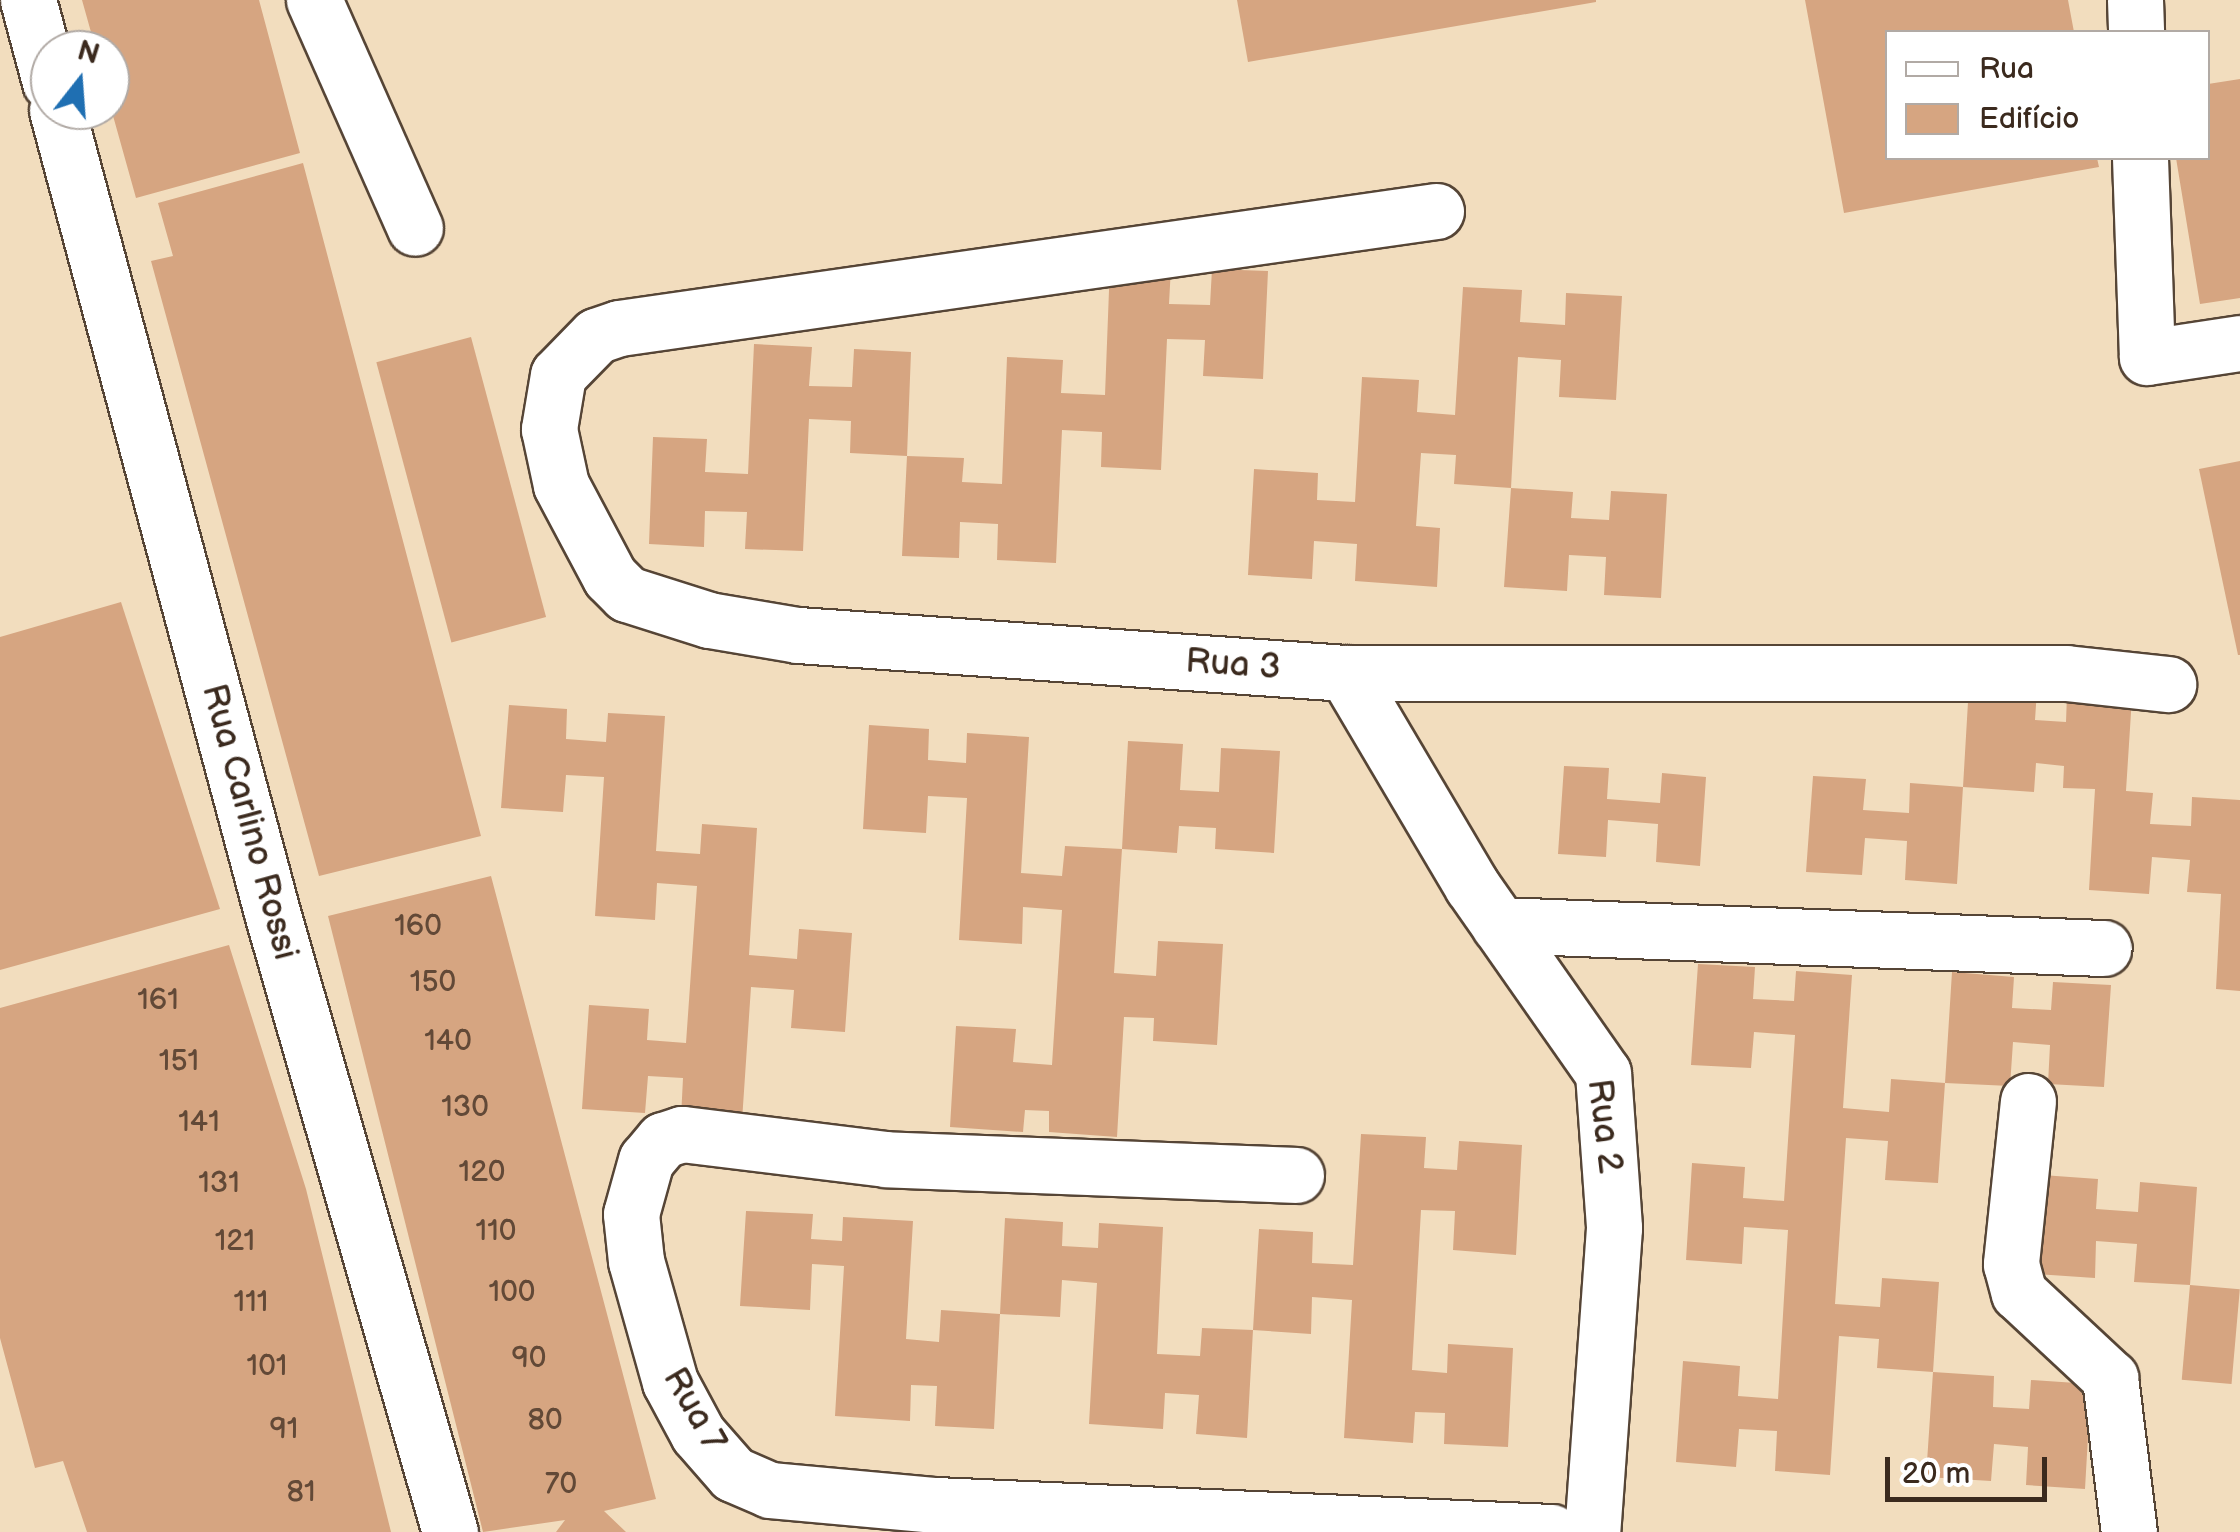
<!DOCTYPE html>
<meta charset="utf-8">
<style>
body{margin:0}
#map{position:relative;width:2240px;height:1532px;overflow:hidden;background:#f2ddbe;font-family:"Balsamiq Sans",sans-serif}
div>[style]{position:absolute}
.building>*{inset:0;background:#d6a581;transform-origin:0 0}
.roads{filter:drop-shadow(2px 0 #564536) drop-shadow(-2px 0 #564536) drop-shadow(0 2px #564536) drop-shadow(0 -2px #564536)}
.minor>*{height:55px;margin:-27.5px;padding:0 27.5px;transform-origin:27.5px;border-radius:27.5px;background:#fff}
span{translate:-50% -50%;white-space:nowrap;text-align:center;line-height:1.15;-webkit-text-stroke:10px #fff;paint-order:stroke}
.number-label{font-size:30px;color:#624937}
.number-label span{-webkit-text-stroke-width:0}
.street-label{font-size:35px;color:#3b2a1e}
.legend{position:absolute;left:1885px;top:30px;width:325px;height:130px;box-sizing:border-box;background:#fff;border:2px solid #b1aaa5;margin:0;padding:12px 18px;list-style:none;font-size:30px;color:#3b2a1e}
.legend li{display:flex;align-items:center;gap:20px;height:50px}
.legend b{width:50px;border:2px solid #b1aaa5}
.north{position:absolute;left:30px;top:30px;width:100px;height:100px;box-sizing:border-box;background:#fff;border:2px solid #b1aaa5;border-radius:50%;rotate:17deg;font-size:28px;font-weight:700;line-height:40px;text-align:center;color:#3b2a1e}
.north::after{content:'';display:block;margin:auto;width:35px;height:45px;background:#1f6fb2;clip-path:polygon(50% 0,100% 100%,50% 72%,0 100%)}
.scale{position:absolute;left:1885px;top:1457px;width:162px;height:45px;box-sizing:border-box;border:5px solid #3b2a1e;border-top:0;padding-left:12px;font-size:30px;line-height:35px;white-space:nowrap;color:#3b2a1e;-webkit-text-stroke:8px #fff;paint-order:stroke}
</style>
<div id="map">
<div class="building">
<div style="clip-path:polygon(82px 0,259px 0,300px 153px,136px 198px,110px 105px,110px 50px,96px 50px)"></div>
<div style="clip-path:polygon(1237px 0,1596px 0,1596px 2px,1248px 62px)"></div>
<div style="clip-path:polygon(1805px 0,2068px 0,2074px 32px,1888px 32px,1888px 158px,2097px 158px,2099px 167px,1844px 213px)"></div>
<div style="clip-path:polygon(2240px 79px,2240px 298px,2200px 304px,2176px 158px,2208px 158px,2208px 84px)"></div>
<div style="clip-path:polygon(303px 163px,481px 836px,319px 876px,151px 261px,173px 256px,158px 203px)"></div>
<div style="clip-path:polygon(1110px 264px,1171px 267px,1169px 304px,1210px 305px,1212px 269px,1268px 271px,1263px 379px,1203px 376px,1205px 340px,1167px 339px,1161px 470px,1101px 467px,1102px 432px,1062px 430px,1056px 563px,997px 560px,998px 524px,960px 522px,959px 558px,902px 556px,907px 456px,964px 458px,962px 482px,1002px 484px,1007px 357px,1063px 360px,1061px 393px,1105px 395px)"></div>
<div style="clip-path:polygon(1463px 287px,1522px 290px,1520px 322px,1565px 325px,1566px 293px,1622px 296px,1616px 400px,1559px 397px,1561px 360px,1518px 357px,1511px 488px,1454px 484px,1456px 455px,1421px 453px,1416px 526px,1440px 528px,1437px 587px,1355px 581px,1357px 544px,1314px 541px,1312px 579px,1248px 575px,1254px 469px,1318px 473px,1317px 500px,1355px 502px,1362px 377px,1419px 380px,1417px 412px,1455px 415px)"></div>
<div style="left:471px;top:337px;width:290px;height:98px;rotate:75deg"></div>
<div style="clip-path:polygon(754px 344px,812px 347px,809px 386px,852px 387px,854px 349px,911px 352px,907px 456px,850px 453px,851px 421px,809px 419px,803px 551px,745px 549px,747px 512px,705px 511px,704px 547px,649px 544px,653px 437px,707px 439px,705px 472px,748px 474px)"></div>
<div style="clip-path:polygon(2240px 461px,2240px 655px,2238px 655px,2199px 469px)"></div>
<div style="clip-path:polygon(1511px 488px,1573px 492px,1571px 518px,1609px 520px,1611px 491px,1667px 494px,1661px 598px,1604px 595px,1606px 557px,1569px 555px,1567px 591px,1504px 587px)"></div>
<div style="clip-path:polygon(121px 602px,220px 909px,0 970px,0 637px)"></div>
<div style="clip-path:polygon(1969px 685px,2037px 690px,2035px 720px,2066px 722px,2067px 694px,2132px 697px,2126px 791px,2153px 793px,2150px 824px,2191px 826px,2192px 797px,2240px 800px,2240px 991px,2216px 989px,2221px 894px,2187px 892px,2190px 860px,2152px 857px,2149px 894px,2089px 890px,2095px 789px,2063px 788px,2064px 766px,2036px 763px,2034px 792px,1963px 787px)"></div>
<div style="clip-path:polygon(509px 705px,567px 709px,566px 739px,606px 742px,608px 713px,665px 716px,656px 851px,700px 854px,702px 824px,757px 828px,749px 955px,797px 959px,799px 929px,852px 933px,845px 1032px,791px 1028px,794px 990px,751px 987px,742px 1121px,681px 1118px,683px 1078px,648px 1076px,645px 1113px,582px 1109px,589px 1005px,649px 1009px,647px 1040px,686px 1043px,697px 886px,657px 883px,655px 920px,595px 916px,604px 777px,566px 775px,563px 812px,501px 808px)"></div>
<div style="clip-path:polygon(869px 725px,929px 729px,928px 760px,966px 763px,967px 733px,1029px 737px,1021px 873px,1062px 876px,1065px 846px,1122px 849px,1114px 973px,1156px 976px,1158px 941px,1223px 944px,1217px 1045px,1153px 1041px,1154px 1018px,1124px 1017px,1117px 1137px,1049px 1132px,1049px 1111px,1025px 1110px,1023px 1132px,950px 1127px,956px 1026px,1016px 1029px,1013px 1062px,1052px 1065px,1062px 910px,1023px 907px,1022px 944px,959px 940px,967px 798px,928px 796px,926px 833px,863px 829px)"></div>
<div style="clip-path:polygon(1128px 741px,1183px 744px,1180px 790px,1219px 792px,1221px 748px,1280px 751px,1274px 853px,1215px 849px,1216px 828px,1179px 826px,1177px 853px,1122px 849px)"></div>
<div style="clip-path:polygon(1564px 766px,1609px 768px,1607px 799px,1660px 803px,1662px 773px,1706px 777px,1700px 866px,1656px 862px,1658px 824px,1608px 820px,1606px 857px,1558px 854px)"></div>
<div style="clip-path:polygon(1813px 776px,1866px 779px,1863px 810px,1909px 813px,1910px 783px,1963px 787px,1957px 884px,1905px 880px,1907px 841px,1865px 838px,1862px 875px,1806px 872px)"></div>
<div style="clip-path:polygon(491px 876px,656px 1499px,604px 1511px,626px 1532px,556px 1532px,565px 1520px,483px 1532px,328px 916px)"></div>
<div style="clip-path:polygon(229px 945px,306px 1189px,391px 1532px,87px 1532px,63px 1461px,35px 1468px,0 1338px,0 1008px)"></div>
<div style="clip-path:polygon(1698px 964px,1755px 967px,1753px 999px,1794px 1001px,1796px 971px,1852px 975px,1843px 1108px,1889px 1112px,1891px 1079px,1945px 1083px,1938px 1183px,1885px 1180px,1888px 1141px,1846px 1138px,1835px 1304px,1880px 1307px,1882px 1278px,1939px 1282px,1933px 1372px,1994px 1376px,1993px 1407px,2029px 1409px,2031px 1380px,2091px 1384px,2085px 1489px,2026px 1485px,2028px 1447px,1994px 1444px,1991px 1481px,1926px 1477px,1933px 1372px,1877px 1368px,1879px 1339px,1839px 1336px,1830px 1475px,1775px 1471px,1777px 1431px,1739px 1429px,1736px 1467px,1676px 1462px,1683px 1361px,1740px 1366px,1738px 1396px,1778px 1399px,1788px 1230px,1744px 1227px,1742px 1264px,1686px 1260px,1692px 1163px,1745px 1167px,1743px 1198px,1784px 1201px,1795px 1035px,1754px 1032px,1751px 1068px,1691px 1065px)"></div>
<div style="clip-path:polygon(1952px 972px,2014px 977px,2012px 1008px,2051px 1010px,2053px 982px,2111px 985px,2104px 1087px,2048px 1084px,2050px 1045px,2013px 1042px,2010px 1086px,1945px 1083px)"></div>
<div style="clip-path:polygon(1361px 1134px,1426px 1137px,1424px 1168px,1457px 1170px,1459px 1141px,1522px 1145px,1516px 1255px,1453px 1250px,1455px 1211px,1421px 1210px,1412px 1370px,1447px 1373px,1448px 1344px,1513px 1348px,1508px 1447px,1444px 1444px,1445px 1413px,1415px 1412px,1413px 1443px,1344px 1438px,1352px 1300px,1312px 1297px,1311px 1334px,1253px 1330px,1247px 1438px,1196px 1434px,1199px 1395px,1165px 1393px,1163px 1429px,1089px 1424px,1097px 1283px,1062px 1280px,1060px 1317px,1000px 1314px,994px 1429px,935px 1426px,937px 1386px,911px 1385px,910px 1421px,835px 1416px,844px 1266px,812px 1264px,810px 1310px,740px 1306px,746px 1211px,813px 1214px,811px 1239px,842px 1241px,843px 1217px,913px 1221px,906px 1339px,939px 1342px,941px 1310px,1000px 1314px,1005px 1218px,1063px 1222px,1062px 1246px,1098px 1248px,1099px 1223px,1163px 1227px,1157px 1354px,1200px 1356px,1202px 1328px,1253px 1330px,1259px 1229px,1313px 1232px,1312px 1263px,1353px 1265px)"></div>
<div style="clip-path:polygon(2042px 1175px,2098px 1179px,2096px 1209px,2138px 1212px,2140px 1182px,2197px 1187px,2190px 1285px,2134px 1282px,2137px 1244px,2096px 1241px,2095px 1278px,2036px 1274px)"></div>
<div style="left:2190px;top:1285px;width:50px;height:95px;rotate:5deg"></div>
</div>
<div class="roads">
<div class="minor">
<div style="left:28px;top:0;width:85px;rotate:75deg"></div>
<div style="left:314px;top:0;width:249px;rotate:66.1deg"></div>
<div style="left:2135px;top:0;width:32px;rotate:88deg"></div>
<div style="left:57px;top:110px;width:834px;rotate:75deg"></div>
<div style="left:273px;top:916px;width:641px;rotate:73.97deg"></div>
<div style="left:2140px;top:158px;width:199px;rotate:88deg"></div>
<div style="left:2147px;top:357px;width:94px;rotate:-8.6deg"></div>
<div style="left:1436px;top:211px;width:825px;rotate:171.85deg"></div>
<div style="left:619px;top:328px;width:24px;rotate:161deg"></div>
<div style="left:596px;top:336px;width:54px;rotate:134.3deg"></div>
<div style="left:558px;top:375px;width:55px;rotate:99.5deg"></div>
<div style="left:549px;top:429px;width:57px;rotate:77.9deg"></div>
<div style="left:561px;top:485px;width:104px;rotate:62deg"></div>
<div style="left:610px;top:577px;width:24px;rotate:45deg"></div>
<div style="left:627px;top:594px;width:86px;rotate:17.6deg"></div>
<div style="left:709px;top:620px;width:90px;rotate:9.6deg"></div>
<div style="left:798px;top:635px;width:549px;rotate:3.97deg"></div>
<div style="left:1346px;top:673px;width:720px"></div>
<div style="left:2066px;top:673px;width:103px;rotate:6.2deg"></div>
<div style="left:1346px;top:673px;width:247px;rotate:59.4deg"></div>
<div style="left:1472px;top:886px;width:228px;rotate:55deg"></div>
<div style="left:1603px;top:1073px;width:155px;rotate:85.9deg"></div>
<div style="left:1614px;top:1228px;width:305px;rotate:94.1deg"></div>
<div style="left:1499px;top:925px;width:605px;rotate:2.18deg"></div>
<div style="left:2028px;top:1101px;width:164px;rotate:96deg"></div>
<div style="left:2011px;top:1264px;width:30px;rotate:75deg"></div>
<div style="left:2019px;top:1293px;width:125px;rotate:43deg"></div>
<div style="left:2110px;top:1378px;width:155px;rotate:83deg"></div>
<div style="left:1296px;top:1175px;width:410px;rotate:-177.8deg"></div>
<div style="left:886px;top:1159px;width:206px;rotate:-173deg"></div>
<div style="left:682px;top:1134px;width:20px;rotate:162deg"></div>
<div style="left:663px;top:1140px;width:26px;rotate:130deg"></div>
<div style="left:646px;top:1160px;width:56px;rotate:105.5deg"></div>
<div style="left:631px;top:1214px;width:47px;rotate:83.9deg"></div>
<div style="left:636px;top:1261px;width:126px;rotate:74.3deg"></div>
<div style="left:670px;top:1382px;width:59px;rotate:61.7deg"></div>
<div style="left:698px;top:1434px;width:53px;rotate:48.8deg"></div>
<div style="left:733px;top:1474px;width:40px;rotate:23.4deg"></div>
<div style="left:770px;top:1490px;width:166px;rotate:5.2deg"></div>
<div style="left:935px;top:1505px;width:617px;rotate:2.51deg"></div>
</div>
</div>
<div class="number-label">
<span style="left:418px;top:926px">160</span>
<span style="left:433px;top:982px">150</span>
<span style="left:158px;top:1000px">161</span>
<span style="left:448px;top:1041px">140</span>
<span style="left:179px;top:1061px">151</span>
<span style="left:465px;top:1107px">130</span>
<span style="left:199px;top:1122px">141</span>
<span style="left:482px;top:1172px">120</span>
<span style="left:219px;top:1183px">131</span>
<span style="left:496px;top:1231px">110</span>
<span style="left:235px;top:1241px">121</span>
<span style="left:512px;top:1292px">100</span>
<span style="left:251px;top:1302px">111</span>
<span style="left:529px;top:1358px">90</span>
<span style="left:267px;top:1366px">101</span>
<span style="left:545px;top:1420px">80</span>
<span style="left:284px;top:1429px">91</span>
<span style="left:561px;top:1484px">70</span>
<span style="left:301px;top:1492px">81</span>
</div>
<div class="street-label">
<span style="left:1233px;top:665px;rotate:4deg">Rua 3</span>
<span style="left:249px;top:822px;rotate:75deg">Rua Carlino Rossi</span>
<span style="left:1604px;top:1126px;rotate:83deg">Rua 2</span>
<span style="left:694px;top:1410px;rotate:60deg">Rua 7</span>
</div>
<ul class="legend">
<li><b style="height:12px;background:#fff"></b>Rua</li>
<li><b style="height:28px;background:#d6a581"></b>Edifício</li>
</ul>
<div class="north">N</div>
<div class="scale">20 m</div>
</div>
